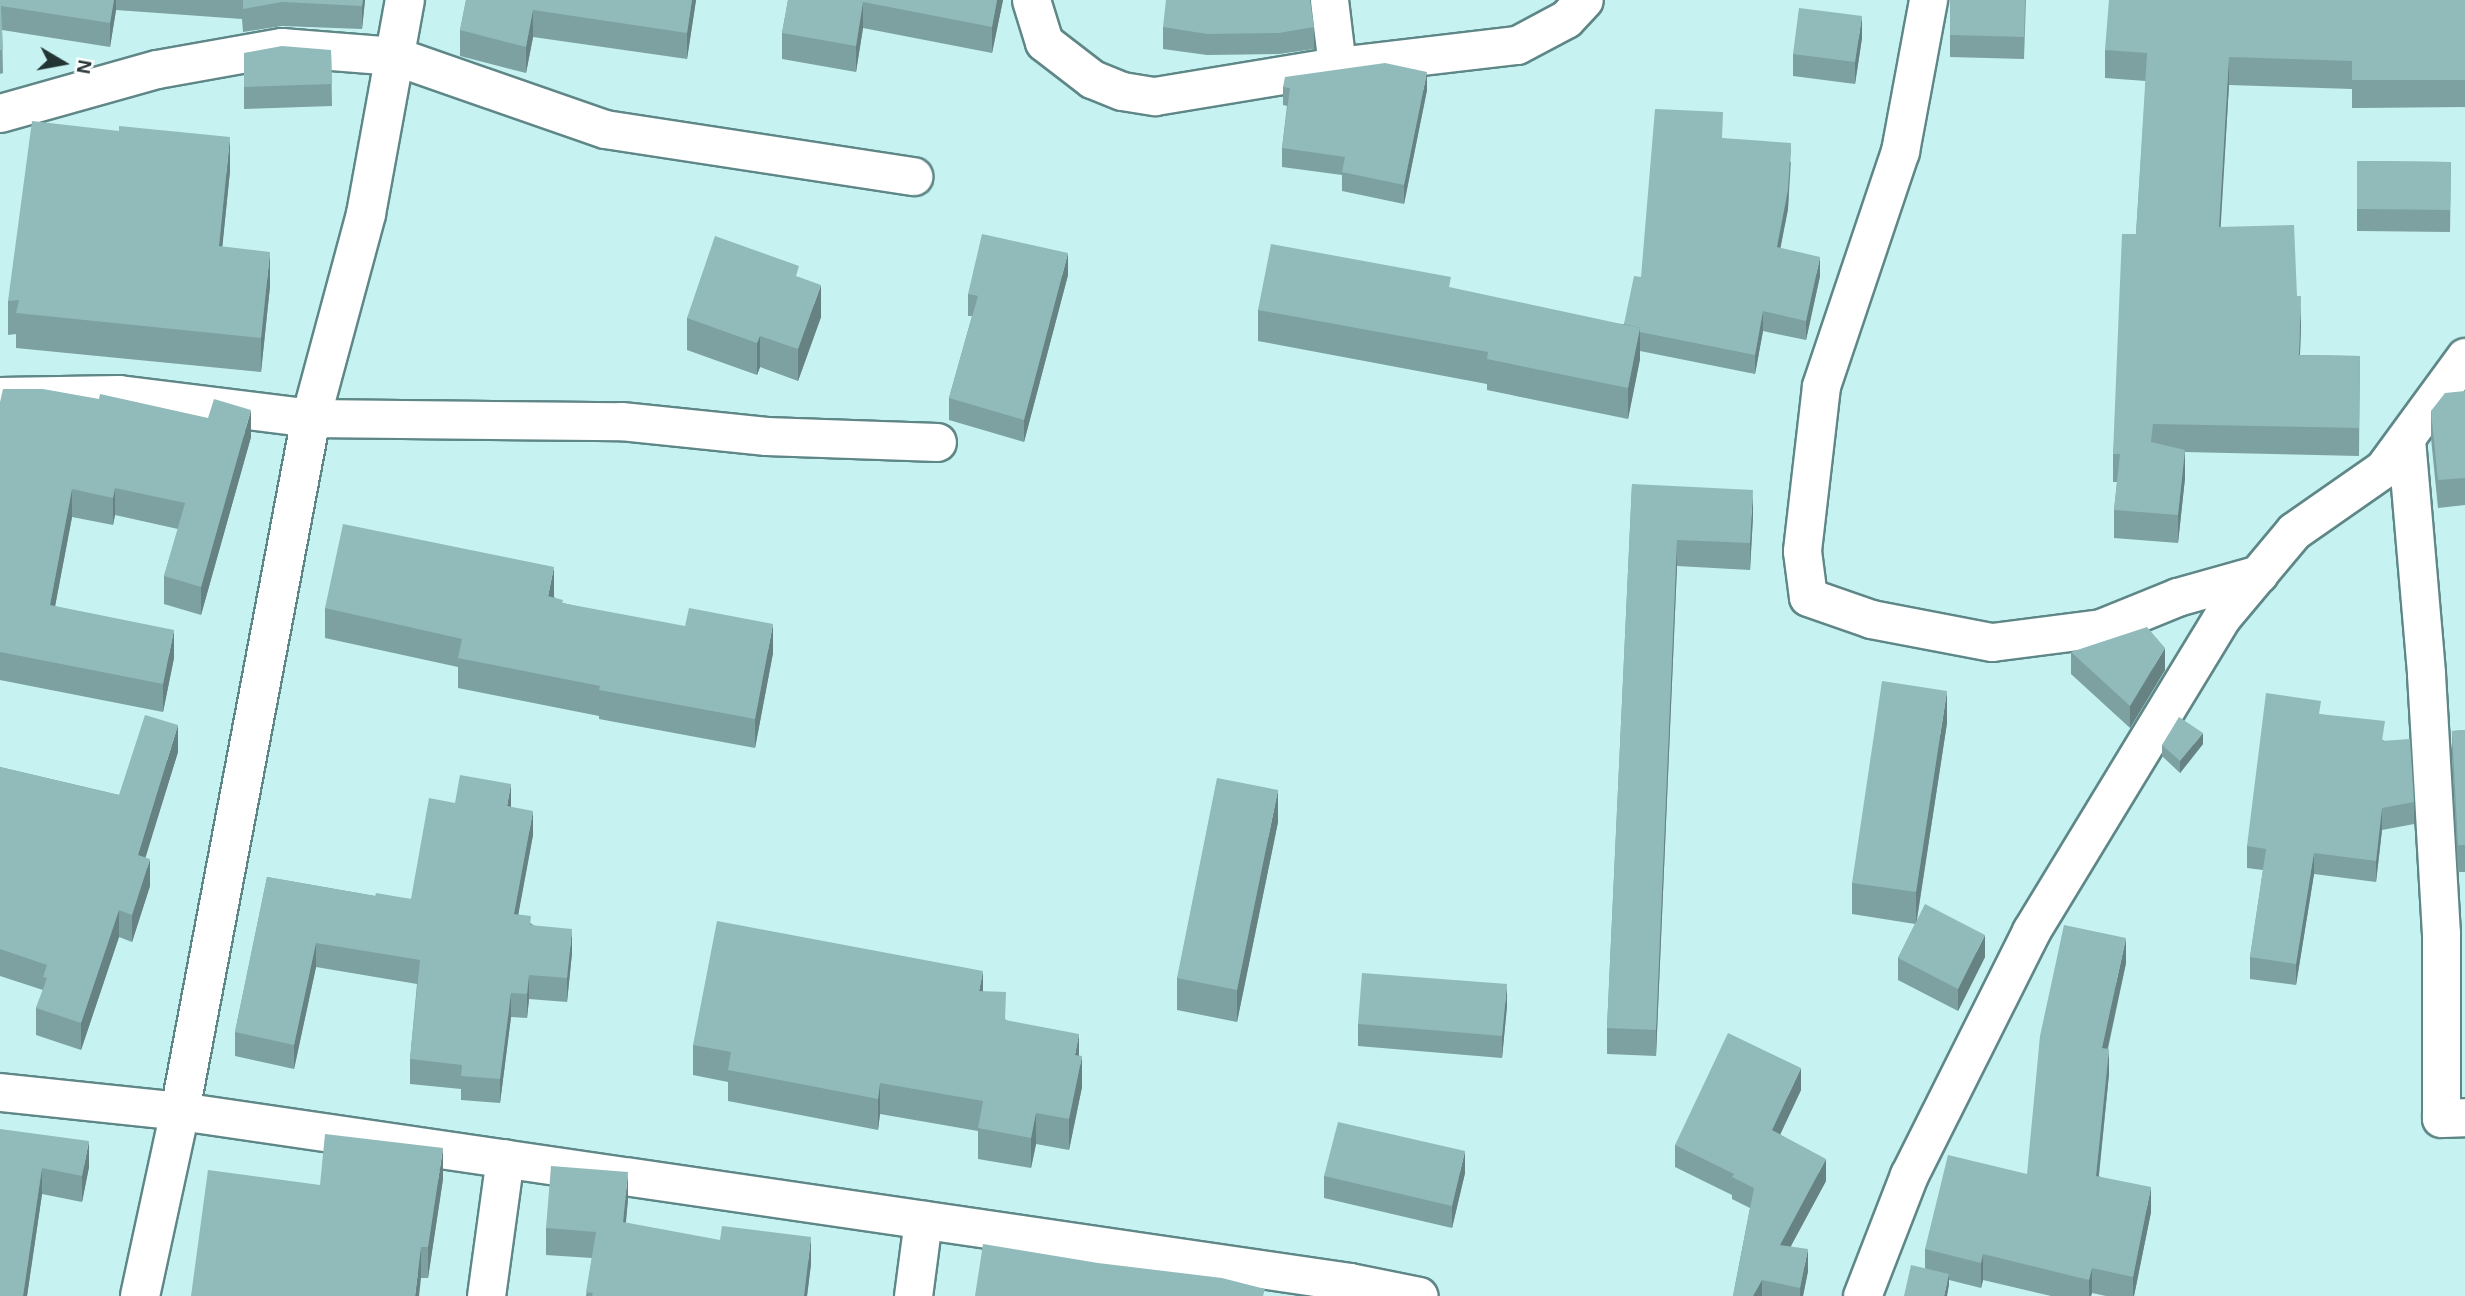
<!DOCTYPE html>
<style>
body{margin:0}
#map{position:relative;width:2465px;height:1296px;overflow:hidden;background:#c7f2f2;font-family:Arial,sans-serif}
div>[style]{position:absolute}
.roads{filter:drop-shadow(2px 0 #5f8787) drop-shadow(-2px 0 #5f8787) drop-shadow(0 2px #5f8787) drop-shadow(0 -2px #5f8787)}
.minor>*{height:37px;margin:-18.5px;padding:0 18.5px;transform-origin:18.5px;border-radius:18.5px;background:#fff}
.tertiary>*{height:38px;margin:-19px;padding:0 19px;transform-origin:19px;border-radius:19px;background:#fff}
.wall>*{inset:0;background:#7da0a0}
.shaded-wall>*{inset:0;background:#668282}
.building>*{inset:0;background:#91baba}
span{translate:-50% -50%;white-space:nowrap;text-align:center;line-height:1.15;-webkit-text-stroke:6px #fff;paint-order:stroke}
.north{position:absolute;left:28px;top:28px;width:70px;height:70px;-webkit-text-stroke:5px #fff;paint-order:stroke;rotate:100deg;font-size:19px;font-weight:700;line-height:28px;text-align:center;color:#233434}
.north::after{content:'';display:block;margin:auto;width:24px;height:32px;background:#233434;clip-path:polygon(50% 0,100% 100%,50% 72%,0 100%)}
</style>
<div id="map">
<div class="roads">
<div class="minor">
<div style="left:1031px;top:0;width:44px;rotate:72.8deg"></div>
<div style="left:1044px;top:42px;width:61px;rotate:37.6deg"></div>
<div style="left:1092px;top:79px;width:32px;rotate:22deg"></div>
<div style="left:1122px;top:91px;width:33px;rotate:9deg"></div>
<div style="left:1155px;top:96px;width:184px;rotate:-9.4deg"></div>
<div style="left:1337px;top:66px;width:181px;rotate:-6.7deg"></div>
<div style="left:1517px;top:45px;width:55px;rotate:-28deg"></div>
<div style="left:1566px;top:19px;width:26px;rotate:-47deg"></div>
<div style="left:1329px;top:0;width:66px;rotate:83.1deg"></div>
<div style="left:1928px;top:0;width:154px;rotate:100.5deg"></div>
<div style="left:1900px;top:151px;width:248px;rotate:108.6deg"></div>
<div style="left:1821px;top:386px;width:166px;rotate:96.6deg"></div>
<div style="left:1802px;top:551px;width:46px;rotate:82.6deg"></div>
<div style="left:1808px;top:597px;width:67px;rotate:19.2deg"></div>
<div style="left:1871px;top:619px;width:123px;rotate:10.8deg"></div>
<div style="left:1992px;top:642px;width:110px;rotate:-7.3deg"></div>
<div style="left:2101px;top:628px;width:82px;rotate:-22.2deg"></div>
<div style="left:2177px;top:597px;width:85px;rotate:-15.7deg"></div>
<div style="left:0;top:113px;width:163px;rotate:-15.7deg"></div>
<div style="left:157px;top:69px;width:126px;rotate:-10.1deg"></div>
<div style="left:281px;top:47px;width:114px;rotate:4.5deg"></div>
<div style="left:395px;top:56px;width:222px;rotate:19.2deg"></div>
<div style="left:605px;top:129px;width:312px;rotate:8.7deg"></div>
<div style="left:0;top:396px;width:119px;rotate:-1deg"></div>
<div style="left:119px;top:394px;width:193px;rotate:7.1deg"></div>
<div style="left:311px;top:418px;width:310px;rotate:0.6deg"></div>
<div style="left:621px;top:421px;width:146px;rotate:5.9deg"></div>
<div style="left:766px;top:436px;width:171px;rotate:2deg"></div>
<div style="left:2406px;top:439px;width:236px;rotate:85.1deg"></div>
<div style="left:2426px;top:674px;width:259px;rotate:86.7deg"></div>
<div style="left:2441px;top:933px;width:185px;rotate:90deg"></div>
<div style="left:2441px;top:1118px;width:24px;rotate:-2deg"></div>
<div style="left:0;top:1092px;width:181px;rotate:6deg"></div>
<div style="left:180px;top:1111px;width:1181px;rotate:8.32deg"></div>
<div style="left:1349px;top:1282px;width:14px;rotate:98deg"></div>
<div style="left:1349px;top:1282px;width:71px;rotate:11.3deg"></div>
<div style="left:486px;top:1296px;width:139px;rotate:-82.2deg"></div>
<div style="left:913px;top:1296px;width:77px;rotate:-82.5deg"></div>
<div style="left:1862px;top:1296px;width:130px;rotate:-68.8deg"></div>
<div style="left:1909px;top:1175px;width:273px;rotate:-63.4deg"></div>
<div style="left:2031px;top:931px;width:368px;rotate:-58.7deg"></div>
<div style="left:2222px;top:617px;width:112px;rotate:-50.1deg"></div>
<div style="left:2294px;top:531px;width:108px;rotate:-34.9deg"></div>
<div style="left:2383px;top:469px;width:139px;rotate:-53.8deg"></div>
</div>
<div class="tertiary">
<div style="left:140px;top:1296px;width:189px;rotate:-77.8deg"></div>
<div style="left:180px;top:1111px;width:705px;rotate:-79.3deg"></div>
<div style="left:311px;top:418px;width:211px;rotate:-74.9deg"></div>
<div style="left:366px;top:214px;width:218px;rotate:-79.7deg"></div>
</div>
</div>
<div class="wall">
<div style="clip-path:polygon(0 0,365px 0,362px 29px,282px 26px,243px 32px,242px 19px,116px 10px,110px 47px,2px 30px,3px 73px,0 74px)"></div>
<div style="clip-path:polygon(466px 0,696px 0,687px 59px,533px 37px,526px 73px,460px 56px,460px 30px)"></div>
<div style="clip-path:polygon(788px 0,1003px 0,992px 53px,863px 28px,856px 72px,782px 59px,782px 33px)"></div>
<div style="clip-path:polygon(1950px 0,2026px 0,2024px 59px,1950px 57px)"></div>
<div style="clip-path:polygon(2465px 0,2465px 107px,2352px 108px,2352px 89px,2229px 85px,2220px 227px,2297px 296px,2301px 324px,2300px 355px,2360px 356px,2359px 456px,2185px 452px,2185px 478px,2178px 543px,2114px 538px,2114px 510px,2117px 482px,2113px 482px,2113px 454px,2136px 234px,2146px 81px,2105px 78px,2105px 50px)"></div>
<div style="clip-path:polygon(1163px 27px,1314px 27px,1314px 49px,1279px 54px,1207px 55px,1163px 49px)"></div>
<div style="clip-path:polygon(1862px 38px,1855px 84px,1793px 76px,1793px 54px)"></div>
<div style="clip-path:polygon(331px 50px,332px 106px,244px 109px,244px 53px)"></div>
<div style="clip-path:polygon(1283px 87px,1427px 90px,1404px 204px,1342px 191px,1342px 175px,1282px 167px,1282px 148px,1287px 106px,1283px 105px)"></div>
<div style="clip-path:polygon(1723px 138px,1791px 162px,1788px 209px,1780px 248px,1820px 276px,1806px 340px,1763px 331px,1755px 374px,1640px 351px,1640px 359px,1628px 419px,1487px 390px,1487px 384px,1258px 341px,1258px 310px,1624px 324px,1641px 277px)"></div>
<div style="clip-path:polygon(2357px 161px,2451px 162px,2450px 232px,2357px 231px)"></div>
<div style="clip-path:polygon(230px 171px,222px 247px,270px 286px,261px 372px,16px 348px,16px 334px,8px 335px,8px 301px)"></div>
<div style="clip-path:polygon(1068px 275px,1024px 442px,949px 420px,949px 398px,972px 316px,968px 316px,968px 294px)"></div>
<div style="clip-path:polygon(799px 277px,821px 317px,798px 381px,760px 367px,757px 375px,687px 350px,687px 318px)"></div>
<div style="clip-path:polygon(2465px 391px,2465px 505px,2438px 508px,2431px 438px,2431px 411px)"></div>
<div style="clip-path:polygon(0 402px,251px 437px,201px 615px,164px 604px,164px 576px,178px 529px,115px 515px,113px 525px,72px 517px,55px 606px,174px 658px,163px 712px,0 680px)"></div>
<div style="clip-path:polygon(1632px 484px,1753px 516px,1750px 570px,1677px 566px,1656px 1056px,1607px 1054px,1607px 1028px)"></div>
<div style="clip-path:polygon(554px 597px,563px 603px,773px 653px,755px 748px,599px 719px,599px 716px,458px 688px,458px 667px,325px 638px,325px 608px)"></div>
<div style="clip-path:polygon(2071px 652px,2165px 670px,2130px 728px,2071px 674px)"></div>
<div style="clip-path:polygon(2321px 714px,2385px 741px,2414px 802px,2414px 824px,2382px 830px,2376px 882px,2314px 874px,2296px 985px,2250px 979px,2250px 957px,2263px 870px,2247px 868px,2247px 846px)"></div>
<div style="clip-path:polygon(1947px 723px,1917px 920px,1985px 957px,1958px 1011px,1898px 980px,1898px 958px,1915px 924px,1852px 914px,1852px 883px)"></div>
<div style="clip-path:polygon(2465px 730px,2465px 872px,2458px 872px,2452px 758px,2452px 731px)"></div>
<div style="clip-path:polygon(2203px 744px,2180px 773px,2162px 756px,2162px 745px)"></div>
<div style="clip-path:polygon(178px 752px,145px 857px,150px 886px,132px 942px,119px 937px,81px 1050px,36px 1035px,36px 1008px,43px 990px,0 976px,0 767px,119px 795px)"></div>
<div style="clip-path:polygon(455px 803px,511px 807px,533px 835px,518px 914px,572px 953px,567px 1002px,529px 999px,527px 1018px,511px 1017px,500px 1103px,461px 1100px,461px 1089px,410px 1084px,410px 1059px,417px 984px,316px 967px,294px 1069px,235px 1056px,235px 1032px,267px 877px,375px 896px,411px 899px)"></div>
<div style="clip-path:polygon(1278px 822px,1237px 1022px,1177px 1010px,1177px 978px)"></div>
<div style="clip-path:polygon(2126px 963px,2108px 1049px,2109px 1074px,2099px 1176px,2151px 1212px,2134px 1296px,2106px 1296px,2092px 1293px,2091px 1296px,2051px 1296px,1983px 1280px,1981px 1288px,1949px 1280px,1949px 1285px,1925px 1268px,1925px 1249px,2027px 1174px)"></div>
<div style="clip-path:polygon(983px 991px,1006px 1020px,1079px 1055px,1082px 1087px,1069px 1150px,1036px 1144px,1031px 1168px,978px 1159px,978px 1131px,880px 1114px,878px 1130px,728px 1101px,728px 1082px,693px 1075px,693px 1045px)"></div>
<div style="clip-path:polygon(1507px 1006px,1502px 1058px,1358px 1046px,1358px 1024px)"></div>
<div style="clip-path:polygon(1801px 1090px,1780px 1134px,1826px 1181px,1791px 1246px,1808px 1271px,1803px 1296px,1733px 1296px,1750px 1208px,1732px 1199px,1732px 1195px,1675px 1167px,1675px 1145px)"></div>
<div style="clip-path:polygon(0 1129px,89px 1167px,82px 1202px,42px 1194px,27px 1296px,0 1296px)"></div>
<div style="clip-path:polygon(1465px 1173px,1452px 1228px,1324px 1198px,1324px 1176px)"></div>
<div style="clip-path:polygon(443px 1179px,428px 1278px,421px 1278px,320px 1185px)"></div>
<div style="clip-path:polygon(628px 1199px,626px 1223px,811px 1264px,807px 1296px,586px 1296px,592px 1258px,546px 1255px,546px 1228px)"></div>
</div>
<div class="shaded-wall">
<div style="clip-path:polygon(114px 0,116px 0,116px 10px,110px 47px,110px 23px)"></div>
<div style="clip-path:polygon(363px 0,365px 0,362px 29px,362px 6px)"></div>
<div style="clip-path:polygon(692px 0,696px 0,687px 59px,687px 33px)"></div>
<div style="clip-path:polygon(997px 0,1003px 0,992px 53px,992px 27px)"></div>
<div style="clip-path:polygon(863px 2px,863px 28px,856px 72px,856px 46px)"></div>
<div style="clip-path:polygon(533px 10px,533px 37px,526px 73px,526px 47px)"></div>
<div style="clip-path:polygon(1862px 16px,1862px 38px,1855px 84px,1855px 62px)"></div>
<div style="clip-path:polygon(2229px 57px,2229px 85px,2219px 255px,2219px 227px)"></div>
<div style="clip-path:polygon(1427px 72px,1427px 90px,1404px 204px,1404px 185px)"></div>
<div style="clip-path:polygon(230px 137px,230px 171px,219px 280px,219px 246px)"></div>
<div style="clip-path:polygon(1791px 143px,1788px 209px,1777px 266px,1777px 247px)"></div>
<div style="clip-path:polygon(270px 252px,270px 286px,261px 372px,261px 338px)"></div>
<div style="clip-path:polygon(1068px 253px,1068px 275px,1024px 442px,1024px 420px)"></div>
<div style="clip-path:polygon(1820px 257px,1820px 276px,1806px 340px,1806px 321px)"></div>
<div style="clip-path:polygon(821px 285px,821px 317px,798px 381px,798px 349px)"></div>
<div style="clip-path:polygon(2301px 296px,2301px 324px,2299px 383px,2299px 355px)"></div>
<div style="clip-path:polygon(1763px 311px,1763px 331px,1755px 374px,1755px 355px)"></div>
<div style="clip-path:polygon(1640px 328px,1640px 359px,1628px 419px,1628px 388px)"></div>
<div style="clip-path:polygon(760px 336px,760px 367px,757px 375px,757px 343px)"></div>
<div style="clip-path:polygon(251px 410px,251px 437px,201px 615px,201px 587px)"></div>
<div style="clip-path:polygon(2185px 450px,2185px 478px,2178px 543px,2178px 515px)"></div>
<div style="clip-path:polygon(115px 488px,115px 515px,113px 525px,113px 498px)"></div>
<div style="clip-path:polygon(72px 489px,72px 517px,50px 633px,50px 605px)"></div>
<div style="clip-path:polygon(1753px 490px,1753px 516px,1750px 570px,1750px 543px)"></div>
<div style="clip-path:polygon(1677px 540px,1677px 566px,1656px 1056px,1656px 1030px)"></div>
<div style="clip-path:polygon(554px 567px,554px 597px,548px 626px,548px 596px)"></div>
<div style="clip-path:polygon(773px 624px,773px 653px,755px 748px,755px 719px)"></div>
<div style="clip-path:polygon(174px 630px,174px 658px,163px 712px,163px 684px)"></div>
<div style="clip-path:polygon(2165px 648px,2165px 670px,2130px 728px,2130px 706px)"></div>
<div style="clip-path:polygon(1947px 691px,1947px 723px,1916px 924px,1916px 892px)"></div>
<div style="clip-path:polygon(178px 725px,178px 752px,138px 882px,138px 855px)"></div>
<div style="clip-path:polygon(2203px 733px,2203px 744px,2180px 773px,2180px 761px)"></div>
<div style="clip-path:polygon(511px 784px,511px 808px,507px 806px)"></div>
<div style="clip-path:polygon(1278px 790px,1278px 822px,1237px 1022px,1237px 990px)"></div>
<div style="clip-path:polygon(2382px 808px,2382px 830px,2376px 882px,2376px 861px)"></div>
<div style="clip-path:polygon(533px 811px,533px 835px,514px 938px,514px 914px)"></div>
<div style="clip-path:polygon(2314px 853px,2314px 874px,2296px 985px,2296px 964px)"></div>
<div style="clip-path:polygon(150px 859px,150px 886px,132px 942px,132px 915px)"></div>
<div style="clip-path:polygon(119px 910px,119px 937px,81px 1050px,81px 1023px)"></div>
<div style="clip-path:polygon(572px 929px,572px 953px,567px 1002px,567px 978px)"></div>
<div style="clip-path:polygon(1985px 935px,1985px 957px,1958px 1011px,1958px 989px)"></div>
<div style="clip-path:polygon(2126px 938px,2126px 963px,2102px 1073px,2102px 1048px)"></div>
<div style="clip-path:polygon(316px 943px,316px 967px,294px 1069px,294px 1045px)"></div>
<div style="clip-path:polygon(983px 971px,983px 1001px,979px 991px)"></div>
<div style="clip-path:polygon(529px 975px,529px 999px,527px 1018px,527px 994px)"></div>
<div style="clip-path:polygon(1507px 984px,1507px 1006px,1502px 1058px,1502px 1036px)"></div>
<div style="clip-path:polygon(511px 993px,511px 1017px,500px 1103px,500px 1079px)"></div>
<div style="clip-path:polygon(1079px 1034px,1079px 1064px,1075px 1055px)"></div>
<div style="clip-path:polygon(2109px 1049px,2109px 1074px,2096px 1201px,2096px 1176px)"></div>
<div style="clip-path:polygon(1082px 1056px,1082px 1087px,1069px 1150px,1069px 1119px)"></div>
<div style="clip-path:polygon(1801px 1068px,1801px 1090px,1772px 1152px,1772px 1130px)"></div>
<div style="clip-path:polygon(880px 1083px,880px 1114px,878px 1130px,878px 1099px)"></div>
<div style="clip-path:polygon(1036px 1113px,1036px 1144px,1031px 1168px,1031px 1138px)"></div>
<div style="clip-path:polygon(89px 1141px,89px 1167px,82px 1202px,82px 1176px)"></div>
<div style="clip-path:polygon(443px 1148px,443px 1179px,428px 1278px,428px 1247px)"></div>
<div style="clip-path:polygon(1465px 1151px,1465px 1173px,1452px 1228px,1452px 1206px)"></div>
<div style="clip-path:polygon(1826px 1159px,1826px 1181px,1780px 1266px,1780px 1245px)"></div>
<div style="clip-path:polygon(42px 1168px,42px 1194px,27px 1296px,23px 1296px)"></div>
<div style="clip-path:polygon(628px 1172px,628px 1199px,623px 1249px,623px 1222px)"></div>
<div style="clip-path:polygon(2151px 1187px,2151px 1212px,2134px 1296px,2133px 1296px,2133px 1277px)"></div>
<div style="clip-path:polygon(811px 1237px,811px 1264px,807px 1296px,804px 1296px)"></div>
<div style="clip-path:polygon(421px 1247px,421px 1278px,419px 1296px,415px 1296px)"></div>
<div style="clip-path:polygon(1808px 1249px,1808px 1271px,1803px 1296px,1800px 1296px,1800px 1288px)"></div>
<div style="clip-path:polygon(1983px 1254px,1983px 1280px,1981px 1288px,1981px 1263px)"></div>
<div style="clip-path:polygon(2092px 1268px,2092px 1293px,2091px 1296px,2089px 1296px,2089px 1280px)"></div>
<div style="clip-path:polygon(1949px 1274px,1949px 1285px,1947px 1296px,1944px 1296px)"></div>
<div style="clip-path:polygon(1762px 1280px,1762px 1296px,1753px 1296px)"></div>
</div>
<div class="building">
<div style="clip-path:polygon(0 0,114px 0,110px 23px,1px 6px,3px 50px,0 50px)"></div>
<div style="clip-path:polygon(243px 0,363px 0,362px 6px,282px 2px,243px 9px)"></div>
<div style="clip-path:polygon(466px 0,692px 0,687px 33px,533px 10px,526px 47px,460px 30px)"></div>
<div style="clip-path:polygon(788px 0,997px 0,992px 27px,863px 2px,856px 46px,782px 33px)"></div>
<div style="clip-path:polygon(1166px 0,1310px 0,1314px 27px,1279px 33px,1207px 34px,1163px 27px)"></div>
<div style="clip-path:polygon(1950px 0,2025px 0,2024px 37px,1950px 35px)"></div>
<div style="clip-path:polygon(2109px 0,2465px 0,2465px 80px,2352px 80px,2352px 61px,2229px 57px,2219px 227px,2294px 225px,2297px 296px,2301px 296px,2299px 355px,2360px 356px,2359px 428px,2153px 424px,2151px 442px,2185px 450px,2178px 515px,2114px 510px,2120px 454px,2113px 454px,2122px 234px,2136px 234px,2147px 53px,2105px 50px)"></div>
<div style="clip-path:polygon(1799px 8px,1862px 16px,1855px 62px,1793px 54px)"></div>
<div style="clip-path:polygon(282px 46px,331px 50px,332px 84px,244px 87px,244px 53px)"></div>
<div style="clip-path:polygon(1385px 63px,1427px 72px,1404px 185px,1342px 172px,1345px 157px,1282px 148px,1290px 88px,1283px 87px,1285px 77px)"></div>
<div style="clip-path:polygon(1655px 109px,1723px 112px,1722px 138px,1791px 143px,1788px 190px,1777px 247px,1820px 257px,1806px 321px,1763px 311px,1755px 355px,1640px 332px,1640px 328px,1624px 324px,1634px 276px,1641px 277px)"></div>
<div style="clip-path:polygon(32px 121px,119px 131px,119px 126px,230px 137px,219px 246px,270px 252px,261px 338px,16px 313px,19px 300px,8px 301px)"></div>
<div style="clip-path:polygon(2357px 161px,2451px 162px,2450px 210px,2357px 209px)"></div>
<div style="clip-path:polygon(982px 234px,1068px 253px,1024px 420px,949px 398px,978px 296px,968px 294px)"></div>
<div style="clip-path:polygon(715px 236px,799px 266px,796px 276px,821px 285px,798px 349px,760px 336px,757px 343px,687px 318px)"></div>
<div style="clip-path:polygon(1271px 244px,1451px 277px,1449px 287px,1640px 328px,1628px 388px,1487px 359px,1488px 352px,1258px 310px)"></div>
<div style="clip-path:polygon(3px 389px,43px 389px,99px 399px,100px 394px,208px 418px,214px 399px,251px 410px,201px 587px,164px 576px,185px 503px,115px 488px,113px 498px,72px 489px,50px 605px,174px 630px,163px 684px,0 652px,0 402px)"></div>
<div style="clip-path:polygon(2465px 391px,2465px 478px,2438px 480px,2431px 411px,2445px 393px)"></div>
<div style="clip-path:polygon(1632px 484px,1753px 490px,1750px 543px,1677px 540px,1656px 1030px,1607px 1028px)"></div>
<div style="clip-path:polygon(343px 524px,554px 567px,548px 596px,563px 600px,562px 603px,685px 626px,689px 608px,773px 624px,755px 719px,599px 690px,600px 686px,458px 658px,462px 639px,325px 608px)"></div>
<div style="clip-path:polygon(2147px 627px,2165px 648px,2130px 706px,2071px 652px)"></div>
<div style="clip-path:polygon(1882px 681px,1947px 691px,1916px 892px,1852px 883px)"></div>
<div style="clip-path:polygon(2266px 693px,2321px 701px,2319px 714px,2385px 721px,2382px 741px,2410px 739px,2414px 802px,2382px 808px,2376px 861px,2314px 853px,2296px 964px,2250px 957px,2266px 849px,2247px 846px)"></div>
<div style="clip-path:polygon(145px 715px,178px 725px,138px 855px,150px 859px,132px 915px,119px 910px,81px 1023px,36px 1008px,47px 978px,43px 977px,47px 965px,0 949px,0 767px,119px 795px)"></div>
<div style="clip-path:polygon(2179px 717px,2203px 733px,2180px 761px,2162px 745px)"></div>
<div style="clip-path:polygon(2465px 730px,2465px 845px,2458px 845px,2452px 731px)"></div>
<div style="clip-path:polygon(460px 775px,511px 784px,507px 806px,533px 811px,514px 914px,531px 916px,530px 925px,572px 929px,567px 978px,529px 975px,527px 994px,511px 993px,500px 1079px,461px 1076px,462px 1065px,410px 1059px,420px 960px,316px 943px,294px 1045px,235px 1032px,267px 877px,375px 896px,376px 893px,411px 899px,429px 798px,455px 803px)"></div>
<div style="clip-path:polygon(1217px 778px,1278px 790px,1237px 990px,1177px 978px)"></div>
<div style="clip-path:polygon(1925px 904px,1985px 935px,1958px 989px,1898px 958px)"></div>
<div style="clip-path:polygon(717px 921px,983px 971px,979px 991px,1006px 992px,1005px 1020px,1079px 1034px,1075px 1055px,1082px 1056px,1069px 1119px,1036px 1113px,1031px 1138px,978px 1128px,983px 1101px,880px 1083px,878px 1099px,728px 1070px,731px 1052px,693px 1045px)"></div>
<div style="clip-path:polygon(2064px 925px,2126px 938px,2102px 1048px,2109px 1049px,2096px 1176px,2151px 1187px,2133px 1277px,2092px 1268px,2089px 1280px,1983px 1254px,1981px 1263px,1925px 1249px,1948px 1155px,2027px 1174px,2040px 1036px)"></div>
<div style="clip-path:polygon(1362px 973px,1507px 984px,1502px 1036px,1358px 1024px)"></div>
<div style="clip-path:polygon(1728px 1033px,1801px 1068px,1772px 1130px,1826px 1159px,1780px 1245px,1808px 1249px,1800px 1288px,1762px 1280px,1753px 1296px,1733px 1296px,1754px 1188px,1732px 1177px,1734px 1174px,1675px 1145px)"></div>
<div style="clip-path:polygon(1338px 1122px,1465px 1151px,1452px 1206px,1324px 1176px)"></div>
<div style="clip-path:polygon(0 1129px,89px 1141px,82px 1176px,42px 1168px,23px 1296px,0 1296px)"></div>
<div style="clip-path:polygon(325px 1134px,443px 1148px,428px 1247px,421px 1247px,415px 1296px,191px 1296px,208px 1170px,320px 1185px)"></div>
<div style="clip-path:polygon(551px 1166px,628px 1172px,623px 1222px,720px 1240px,722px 1226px,811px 1237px,804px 1296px,592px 1296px,593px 1293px,586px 1292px,596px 1232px,546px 1228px)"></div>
<div style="clip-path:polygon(983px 1244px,1098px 1263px,1222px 1278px,1265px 1289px,1263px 1296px,975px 1296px)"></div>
<div style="clip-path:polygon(1911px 1265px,1949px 1274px,1944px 1296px,1904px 1296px)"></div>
</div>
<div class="north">N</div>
</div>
